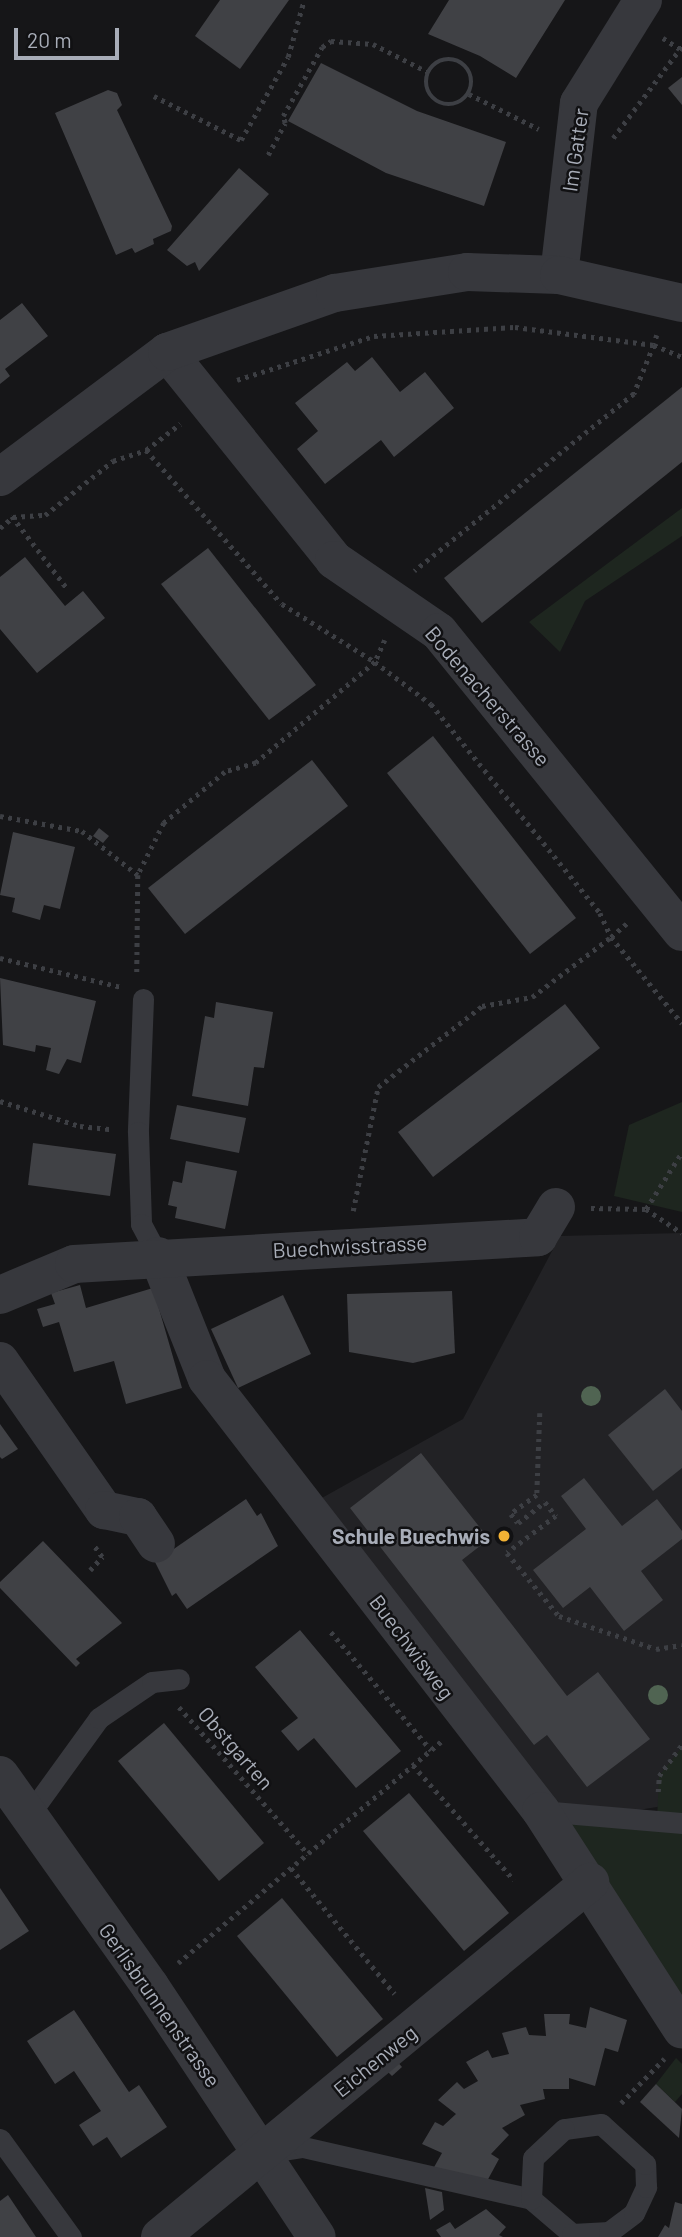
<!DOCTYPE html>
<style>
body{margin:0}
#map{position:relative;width:682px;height:2237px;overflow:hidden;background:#161618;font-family:Barlow,sans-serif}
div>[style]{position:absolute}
.built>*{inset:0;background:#222225}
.green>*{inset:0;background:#1e261f}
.building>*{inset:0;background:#404145}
.path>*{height:4.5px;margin-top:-2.25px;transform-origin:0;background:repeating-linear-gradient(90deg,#3d3f44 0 3.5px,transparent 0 8.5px)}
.path>.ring{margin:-2.25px;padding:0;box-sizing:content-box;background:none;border:4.5px solid #3d3f44;border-radius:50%}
.service>*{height:21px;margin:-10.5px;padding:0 10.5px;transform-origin:10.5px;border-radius:10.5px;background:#37383d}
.minor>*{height:38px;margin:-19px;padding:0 19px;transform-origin:19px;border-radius:19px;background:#37383d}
.trees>*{width:20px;height:20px;margin:-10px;border-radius:50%;background:#506452}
.dots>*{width:19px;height:19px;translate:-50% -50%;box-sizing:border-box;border:4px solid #111113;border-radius:50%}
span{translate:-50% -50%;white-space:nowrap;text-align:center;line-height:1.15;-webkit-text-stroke:5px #111113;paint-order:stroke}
.street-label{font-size:21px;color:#a8adb8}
.poi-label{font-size:21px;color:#a8adb8;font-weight:700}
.right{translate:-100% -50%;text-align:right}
.scale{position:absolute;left:14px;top:28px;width:105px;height:32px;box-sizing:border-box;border:4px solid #a8adb8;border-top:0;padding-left:9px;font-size:21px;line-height:24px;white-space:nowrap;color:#a8adb8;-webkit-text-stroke:5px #111113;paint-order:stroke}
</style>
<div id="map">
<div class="built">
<div style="clip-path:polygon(682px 1233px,682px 1803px,588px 1818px,555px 1815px,304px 1508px,463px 1419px,560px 1236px)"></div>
</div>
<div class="green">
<div style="clip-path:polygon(682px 508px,682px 536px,585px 601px,560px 652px,529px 622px)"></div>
<div style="clip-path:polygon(682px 1102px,682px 1212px,614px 1196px,629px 1125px)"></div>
<div style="clip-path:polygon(682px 1747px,682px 2030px,555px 1815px,657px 1821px,659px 1776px)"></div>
<div style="clip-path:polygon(676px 2058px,682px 2064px,682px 2094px,675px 2102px,656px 2084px)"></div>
</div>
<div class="building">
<div style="clip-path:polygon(220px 0,289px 0,240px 69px,195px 36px)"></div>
<div style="clip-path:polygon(449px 0,565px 0,516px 78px,480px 56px,428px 34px)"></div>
<div style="clip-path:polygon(321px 63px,417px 111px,506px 142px,484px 206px,386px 173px,288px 121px)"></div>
<div style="clip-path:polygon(682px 77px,682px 105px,668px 88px)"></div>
<div style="clip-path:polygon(108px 90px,117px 93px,122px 105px,117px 110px,172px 226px,171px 231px,153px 239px,154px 244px,135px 253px,132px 248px,116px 255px,55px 113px)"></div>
<div style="clip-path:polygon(239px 168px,269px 194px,199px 271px,195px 262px,187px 266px,167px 250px)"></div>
<div style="clip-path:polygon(22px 303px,48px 336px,5px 369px,10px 376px,0 384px,0 320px)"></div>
<div style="clip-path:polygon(372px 357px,400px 392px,425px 372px,454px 408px,394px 457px,381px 440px,325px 484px,297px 449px,318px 431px,295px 403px,347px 362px,355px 371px)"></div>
<div style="clip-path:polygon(682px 387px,682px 462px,482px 623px,444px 578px)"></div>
<div style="clip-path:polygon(208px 548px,316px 685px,269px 720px,161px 584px)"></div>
<div style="clip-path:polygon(25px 557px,65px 606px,83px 591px,105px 618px,37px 673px,0 629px,0 577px)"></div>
<div style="clip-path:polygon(433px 736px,576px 918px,530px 954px,387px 773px)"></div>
<div style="clip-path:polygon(312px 760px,348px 806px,185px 934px,148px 888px)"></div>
<div style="clip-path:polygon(99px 828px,109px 836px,103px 843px,93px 836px)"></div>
<div style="clip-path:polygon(13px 832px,75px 847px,60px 909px,44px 905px,40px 920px,12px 912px,15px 898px,0 895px)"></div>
<div style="clip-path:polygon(0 978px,96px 1001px,81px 1063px,67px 1059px,59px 1074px,46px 1070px,51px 1048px,36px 1045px,35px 1052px,3px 1045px)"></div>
<div style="clip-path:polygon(216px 1002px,273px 1012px,264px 1068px,254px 1067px,248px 1106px,192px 1096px,205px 1016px,214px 1018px)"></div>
<div style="clip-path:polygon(565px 1004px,600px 1048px,433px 1177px,398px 1132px)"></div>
<div style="clip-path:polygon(177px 1105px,246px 1118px,239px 1153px,170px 1139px)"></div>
<div style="clip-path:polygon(33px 1143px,116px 1154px,110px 1196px,28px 1185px)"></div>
<div style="clip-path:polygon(186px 1161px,237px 1171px,225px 1229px,175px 1218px,177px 1207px,168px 1205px,173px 1181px,182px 1183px)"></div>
<div style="clip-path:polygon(80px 1285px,86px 1308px,153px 1288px,182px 1388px,126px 1404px,114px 1361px,74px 1372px,59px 1322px,43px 1327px,37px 1309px,55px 1304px,51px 1293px)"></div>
<div style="clip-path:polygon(452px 1291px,455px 1353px,413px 1363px,349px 1352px,347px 1294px)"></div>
<div style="clip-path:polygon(283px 1295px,311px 1354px,238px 1388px,211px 1329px)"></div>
<div style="clip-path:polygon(665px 1389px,682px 1411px,682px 1468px,653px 1491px,608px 1435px)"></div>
<div style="clip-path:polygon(0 1424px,18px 1449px,2px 1459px,0 1457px)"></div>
<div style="clip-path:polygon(421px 1453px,489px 1539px,462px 1560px,567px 1696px,598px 1672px,650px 1739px,587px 1787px,547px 1735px,534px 1745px,350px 1508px)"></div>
<div style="clip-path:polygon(584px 1478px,622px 1526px,657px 1499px,682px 1531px,682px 1539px,641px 1571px,663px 1600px,624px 1631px,590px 1587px,563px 1608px,533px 1570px,586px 1529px,561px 1496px)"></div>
<div style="clip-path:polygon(246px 1499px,257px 1516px,261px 1513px,278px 1546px,187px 1609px,176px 1593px,172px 1596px,155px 1562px)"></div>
<div style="clip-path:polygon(43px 1541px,122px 1623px,76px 1659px,80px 1663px,76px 1667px,0 1588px,0 1582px)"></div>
<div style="clip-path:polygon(300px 1630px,401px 1751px,356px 1788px,314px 1738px,298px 1751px,281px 1731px,298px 1718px,255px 1667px)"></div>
<div style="clip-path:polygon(164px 1723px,264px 1843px,219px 1881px,118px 1761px)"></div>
<div style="clip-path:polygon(409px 1793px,509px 1913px,464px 1951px,363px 1831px)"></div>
<div style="clip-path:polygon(0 1888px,29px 1931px,0 1950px)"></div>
<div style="clip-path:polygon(282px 1898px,383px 2019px,337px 2057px,237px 1936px)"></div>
<div style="clip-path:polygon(590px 2007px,627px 2020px,618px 2052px,605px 2048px,595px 2086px,569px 2078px,569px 2089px,543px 2089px,545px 2099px,520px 2105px,525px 2115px,502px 2128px,509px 2135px,491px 2154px,499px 2159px,486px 2183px,433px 2169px,442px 2153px,422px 2144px,435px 2122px,443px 2126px,456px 2114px,438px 2100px,457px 2082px,464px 2089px,478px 2081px,466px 2062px,488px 2050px,492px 2058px,509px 2054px,502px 2033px,526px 2027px,529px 2035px,546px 2036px,544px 2014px,570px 2014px,569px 2024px,586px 2028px)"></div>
<div style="clip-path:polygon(74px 2010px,129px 2092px,139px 2085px,167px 2127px,121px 2158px,107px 2137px,93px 2146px,79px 2125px,101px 2111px,74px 2071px,55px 2084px,27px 2041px)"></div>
<div style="clip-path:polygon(395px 2059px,402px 2067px,392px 2076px,385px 2069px)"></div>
<div style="clip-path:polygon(656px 2084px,682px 2109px,679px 2138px,640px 2102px)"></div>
<div style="clip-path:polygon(425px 2188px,442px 2192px,444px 2210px,430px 2220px)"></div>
<div style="clip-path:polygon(8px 2195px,36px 2237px,0 2237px,0 2201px)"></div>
<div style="clip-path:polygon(675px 2202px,682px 2204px,682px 2237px,658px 2237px,665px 2225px,669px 2228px)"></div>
<div style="clip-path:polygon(486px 2209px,506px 2227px,499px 2235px,503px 2237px,441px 2237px,436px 2230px,450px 2222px,455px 2229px)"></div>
</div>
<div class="path">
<div style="left:663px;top:38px;width:20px;rotate:33deg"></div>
<div class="ring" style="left:426px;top:59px;width:41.5px;height:41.5px"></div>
<div style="left:469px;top:94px;width:78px;rotate:26.6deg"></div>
<div style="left:154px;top:96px;width:97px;rotate:26.8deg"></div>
<div style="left:241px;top:140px;width:95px;rotate:-60.5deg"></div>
<div style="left:288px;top:57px;width:59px;rotate:-74.3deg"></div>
<div style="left:613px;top:138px;width:115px;rotate:-53.1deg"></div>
<div style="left:268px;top:155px;width:36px;rotate:-62deg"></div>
<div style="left:285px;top:123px;width:7px;rotate:-106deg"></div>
<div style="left:283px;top:116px;width:79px;rotate:-60.5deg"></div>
<div style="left:322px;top:47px;width:11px;rotate:-34deg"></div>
<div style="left:331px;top:41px;width:42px;rotate:4.1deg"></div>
<div style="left:373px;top:44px;width:62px;rotate:27deg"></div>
<div style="left:657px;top:335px;width:10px;rotate:107deg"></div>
<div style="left:654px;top:345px;width:30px;rotate:23deg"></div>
<div style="left:237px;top:380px;width:144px;rotate:-17.8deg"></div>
<div style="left:374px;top:336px;width:141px;rotate:-3.7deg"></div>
<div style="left:515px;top:327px;width:140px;rotate:7.4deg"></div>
<div style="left:654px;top:345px;width:53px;rotate:112.2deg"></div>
<div style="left:634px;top:394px;width:282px;rotate:141.1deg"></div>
<div style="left:146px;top:450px;width:43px;rotate:-37.4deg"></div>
<div style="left:12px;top:516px;width:89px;rotate:52.7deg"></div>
<div style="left:0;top:528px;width:17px;rotate:-40deg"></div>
<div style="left:13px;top:517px;width:32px;rotate:-4deg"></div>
<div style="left:45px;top:515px;width:87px;rotate:-38.5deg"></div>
<div style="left:113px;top:461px;width:35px;rotate:-18deg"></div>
<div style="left:146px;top:450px;width:205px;rotate:48.6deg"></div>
<div style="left:282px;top:604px;width:110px;rotate:31.9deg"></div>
<div style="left:375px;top:662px;width:156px;rotate:139.7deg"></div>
<div style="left:256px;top:763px;width:32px;rotate:164deg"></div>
<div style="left:225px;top:772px;width:80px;rotate:140.1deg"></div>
<div style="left:164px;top:823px;width:58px;rotate:116.6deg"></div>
<div style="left:138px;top:875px;width:98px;rotate:90.6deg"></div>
<div style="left:385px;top:640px;width:24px;rotate:114deg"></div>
<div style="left:375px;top:662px;width:70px;rotate:36.9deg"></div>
<div style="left:431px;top:704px;width:269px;rotate:51deg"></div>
<div style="left:600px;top:913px;width:26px;rotate:65deg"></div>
<div style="left:611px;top:937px;width:23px;rotate:-41deg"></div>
<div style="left:0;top:816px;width:83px;rotate:10.4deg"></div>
<div style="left:82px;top:831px;width:71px;rotate:38.2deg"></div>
<div style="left:0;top:958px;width:124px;rotate:13.5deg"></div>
<div style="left:0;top:1101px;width:84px;rotate:17.4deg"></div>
<div style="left:80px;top:1126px;width:31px;rotate:6deg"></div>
<div style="left:591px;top:1208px;width:55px;rotate:1deg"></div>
<div style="left:646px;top:1209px;width:43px;rotate:33.7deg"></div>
<div style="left:646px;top:1209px;width:67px;rotate:-57.7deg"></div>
<div style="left:353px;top:1211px;width:126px;rotate:-78.6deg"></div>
<div style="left:378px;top:1087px;width:132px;rotate:-37.9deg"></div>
<div style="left:482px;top:1006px;width:51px;rotate:-10.2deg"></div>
<div style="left:532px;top:997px;width:99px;rotate:-37.2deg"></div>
<div style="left:611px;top:937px;width:112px;rotate:50.5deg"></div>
<div style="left:540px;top:1413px;width:82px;rotate:92.1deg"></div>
<div style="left:537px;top:1495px;width:32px;rotate:144deg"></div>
<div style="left:511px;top:1514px;width:11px;rotate:52deg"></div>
<div style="left:518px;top:1523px;width:34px;rotate:-38deg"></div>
<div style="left:545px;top:1502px;width:18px;rotate:52deg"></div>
<div style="left:556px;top:1516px;width:61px;rotate:142.9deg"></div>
<div style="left:507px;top:1553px;width:82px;rotate:50.5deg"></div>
<div style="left:559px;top:1616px;width:102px;rotate:18.8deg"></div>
<div style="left:656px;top:1649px;width:26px;rotate:-9deg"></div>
<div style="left:90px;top:1570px;width:18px;rotate:-47deg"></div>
<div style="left:102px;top:1557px;width:14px;rotate:-126deg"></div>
<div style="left:331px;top:1632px;width:155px;rotate:49.7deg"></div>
<div style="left:179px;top:1707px;width:196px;rotate:48.7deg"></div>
<div style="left:413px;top:1765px;width:153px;rotate:48.7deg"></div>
<div style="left:658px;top:1792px;width:16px;rotate:-86deg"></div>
<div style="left:659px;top:1776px;width:39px;rotate:-54deg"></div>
<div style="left:291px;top:1868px;width:163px;rotate:50.5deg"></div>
<div style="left:178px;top:1963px;width:345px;rotate:-40.1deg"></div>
<div style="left:621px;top:2103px;width:62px;rotate:-45.7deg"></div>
</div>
<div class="service">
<div style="left:143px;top:999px;width:133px;rotate:92.2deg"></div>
<div style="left:138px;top:1132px;width:92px;rotate:88.1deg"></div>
<div style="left:141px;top:1224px;width:36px;rotate:62deg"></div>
<div style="left:541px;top:1811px;width:142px;rotate:4.9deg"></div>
<div style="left:28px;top:1816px;width:121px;rotate:-54.1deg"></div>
<div style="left:99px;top:1718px;width:64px;rotate:-34.2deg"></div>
<div style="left:152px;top:1682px;width:27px;rotate:-6deg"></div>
<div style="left:0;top:2139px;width:121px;rotate:54.1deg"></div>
<div style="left:271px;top:2152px;width:32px;rotate:-9deg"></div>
<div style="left:303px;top:2147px;width:234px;rotate:12.8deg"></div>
<div style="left:531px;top:2199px;width:54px;rotate:40.5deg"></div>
<div style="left:572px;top:2234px;width:37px;rotate:-3deg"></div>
<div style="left:609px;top:2232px;width:31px;rotate:-37deg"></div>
<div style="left:634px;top:2213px;width:29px;rotate:-65deg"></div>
<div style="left:646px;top:2187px;width:23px;rotate:-92deg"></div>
<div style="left:645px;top:2164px;width:59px;rotate:-137.7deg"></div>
<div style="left:601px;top:2124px;width:37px;rotate:172deg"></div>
<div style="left:564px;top:2129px;width:42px;rotate:136.9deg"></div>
<div style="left:533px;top:2158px;width:41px;rotate:92.8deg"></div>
</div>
<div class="minor">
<div style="left:559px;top:275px;width:173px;rotate:-83.4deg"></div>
<div style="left:579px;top:103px;width:121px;rotate:-58.1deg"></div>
<div style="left:167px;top:352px;width:267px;rotate:51.2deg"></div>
<div style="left:334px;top:560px;width:127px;rotate:34.4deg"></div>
<div style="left:439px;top:632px;width:386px;rotate:51deg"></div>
<div style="left:0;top:477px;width:209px;rotate:-36.8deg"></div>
<div style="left:167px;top:352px;width:178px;rotate:-19.4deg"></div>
<div style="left:335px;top:293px;width:134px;rotate:-9deg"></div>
<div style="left:467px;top:272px;width:92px;rotate:1.9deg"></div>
<div style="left:559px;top:275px;width:126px;rotate:12.8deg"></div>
<div style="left:158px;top:1256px;width:132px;rotate:68.3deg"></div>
<div style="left:207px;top:1379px;width:546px;rotate:52.29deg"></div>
<div style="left:541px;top:1811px;width:260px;rotate:57.2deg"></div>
<div style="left:0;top:1295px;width:80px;rotate:-22.7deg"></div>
<div style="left:74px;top:1264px;width:465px;rotate:-3.3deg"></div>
<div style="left:538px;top:1237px;width:35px;rotate:-59deg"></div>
<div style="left:0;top:1361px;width:182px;rotate:55.1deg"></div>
<div style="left:104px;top:1510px;width:35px;rotate:12deg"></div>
<div style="left:138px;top:1517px;width:32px;rotate:56deg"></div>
<div style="left:0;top:1775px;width:259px;rotate:54.6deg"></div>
<div style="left:150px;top:1986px;width:301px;rotate:56.4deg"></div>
<div style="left:160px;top:2237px;width:558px;rotate:-39.54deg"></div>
</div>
<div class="trees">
<div style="left:591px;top:1396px"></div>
<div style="left:658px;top:1695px"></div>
</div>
<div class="dots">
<div style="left:504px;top:1536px;background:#f2b134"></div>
</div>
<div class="street-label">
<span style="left:575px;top:150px;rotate:-82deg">Im Gatter</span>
<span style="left:488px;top:696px;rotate:49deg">Bodenacherstrasse</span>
<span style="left:350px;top:1246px;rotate:-3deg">Buechwisstrasse</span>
<span style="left:412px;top:1647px;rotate:53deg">Buechwisweg</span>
<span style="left:236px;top:1748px;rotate:49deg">Obstgarten</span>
<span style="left:160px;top:2005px;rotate:55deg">Gerlisbrunnenstrasse</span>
<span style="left:375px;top:2061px;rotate:-39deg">Eichenweg</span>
</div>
<div class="poi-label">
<span class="right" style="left:490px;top:1536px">Schule Buechwis</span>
</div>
<div class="scale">20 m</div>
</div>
